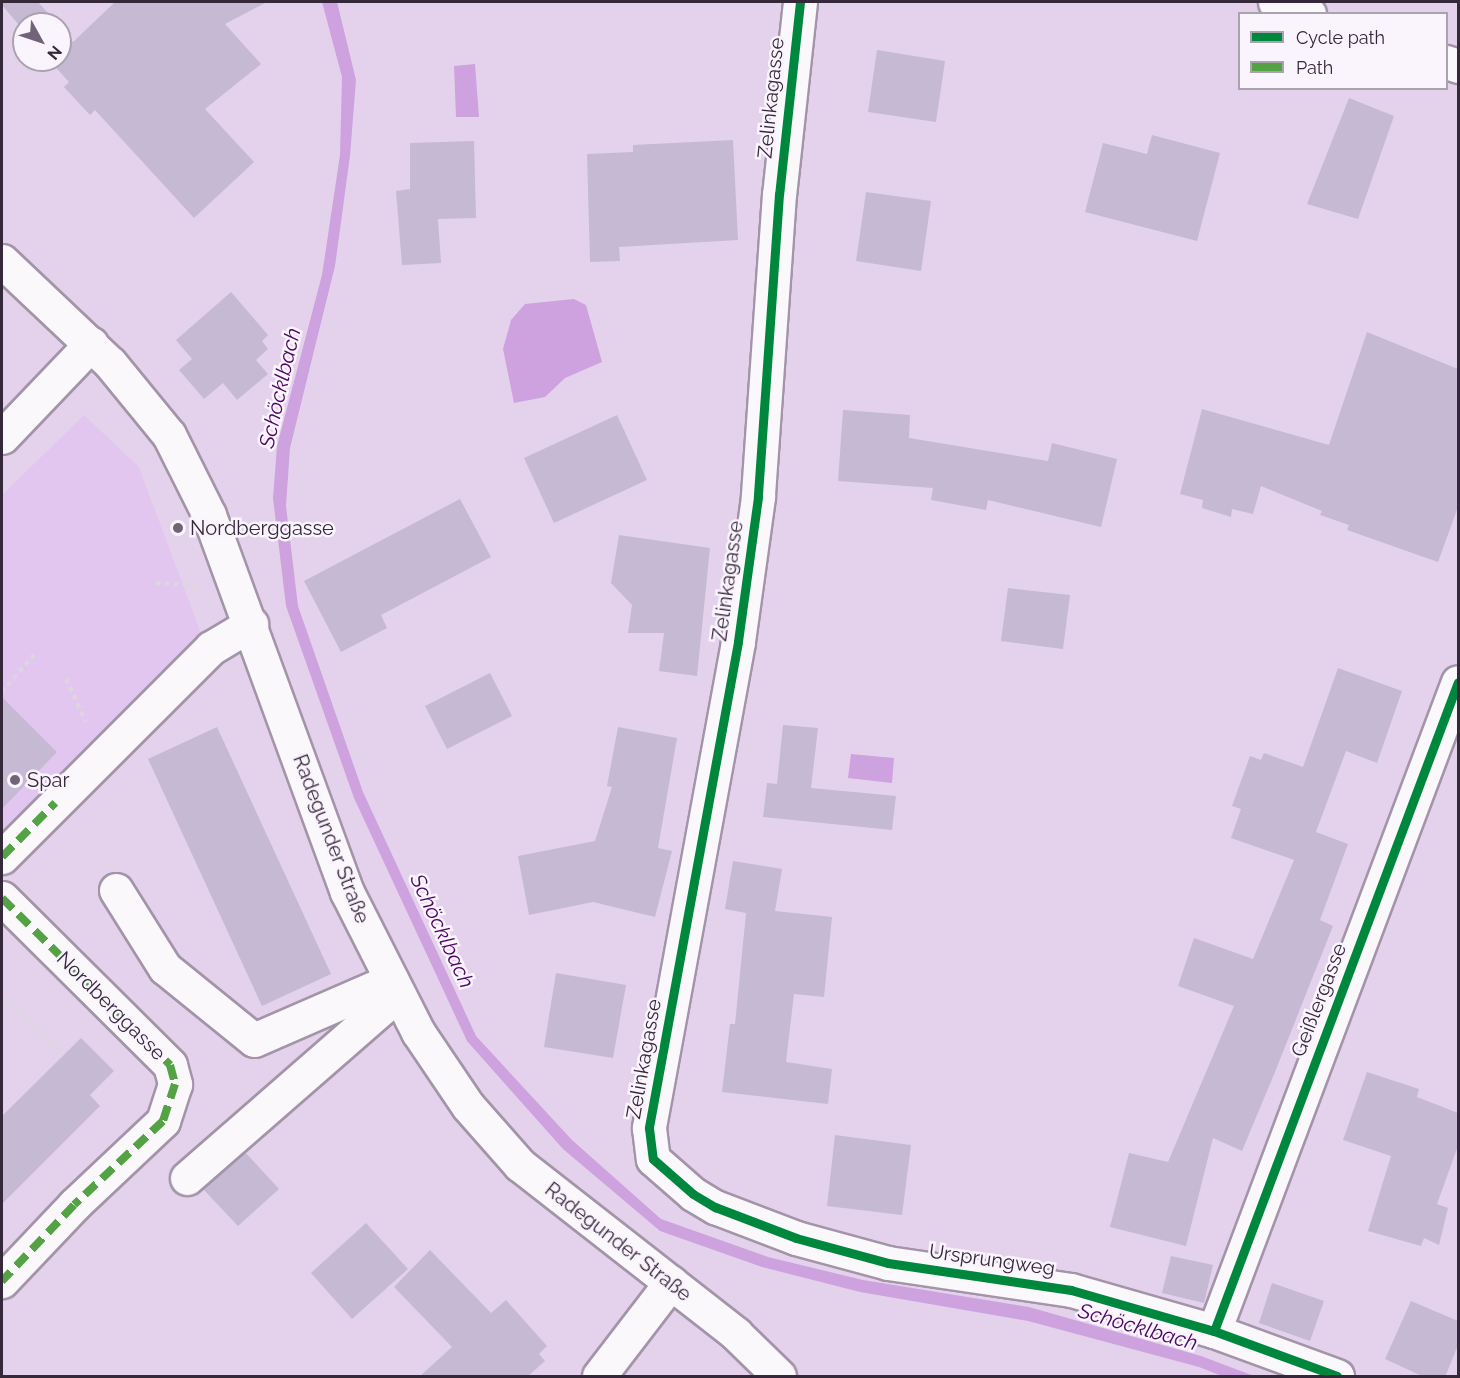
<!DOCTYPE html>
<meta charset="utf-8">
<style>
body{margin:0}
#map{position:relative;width:1460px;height:1378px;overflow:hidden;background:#e4d2ec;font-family:Raleway,sans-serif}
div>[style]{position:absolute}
.built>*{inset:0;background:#e3c6ef}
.water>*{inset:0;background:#cda2de}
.building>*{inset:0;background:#c5b9d4}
.path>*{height:4px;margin-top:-2px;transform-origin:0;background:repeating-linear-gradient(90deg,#dcd7de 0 4.5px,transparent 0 9px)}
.roads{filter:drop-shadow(2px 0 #a394a8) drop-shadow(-2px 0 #a394a8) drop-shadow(0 2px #a394a8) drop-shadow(0 -2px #a394a8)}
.minor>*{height:33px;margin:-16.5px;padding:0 16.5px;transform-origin:16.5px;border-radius:16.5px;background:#fbf8fc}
.major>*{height:33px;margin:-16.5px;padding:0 16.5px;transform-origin:16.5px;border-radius:16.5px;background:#fbf8fc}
.quiet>*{height:8px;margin-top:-4px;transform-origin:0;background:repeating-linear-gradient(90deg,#53a345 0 15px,transparent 0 23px)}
.cycleway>*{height:9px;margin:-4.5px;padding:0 4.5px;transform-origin:4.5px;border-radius:4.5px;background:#00873e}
.dots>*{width:16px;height:16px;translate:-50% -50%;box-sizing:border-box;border:3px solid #faf4fd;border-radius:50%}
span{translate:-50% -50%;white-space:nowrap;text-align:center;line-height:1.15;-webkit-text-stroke:5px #faf4fd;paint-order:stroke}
.street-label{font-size:20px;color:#35283a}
.poi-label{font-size:20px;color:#35283a}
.left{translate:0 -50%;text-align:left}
.water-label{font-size:21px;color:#4e0464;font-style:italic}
.frame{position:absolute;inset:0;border:3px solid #35283a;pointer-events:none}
.legend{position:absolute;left:1238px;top:12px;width:210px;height:78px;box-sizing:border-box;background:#faf4fd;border:2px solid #aba2af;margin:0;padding:8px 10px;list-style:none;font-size:18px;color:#35283a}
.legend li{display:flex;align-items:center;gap:12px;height:30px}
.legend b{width:30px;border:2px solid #aba2af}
.north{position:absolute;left:12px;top:12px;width:60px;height:60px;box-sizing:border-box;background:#faf4fd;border:2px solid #aba2af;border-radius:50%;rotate:130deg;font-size:16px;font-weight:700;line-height:24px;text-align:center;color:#35283a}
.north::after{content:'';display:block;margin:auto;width:21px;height:27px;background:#726478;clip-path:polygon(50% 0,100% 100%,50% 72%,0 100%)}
</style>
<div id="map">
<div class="built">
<div style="clip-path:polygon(84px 415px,139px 467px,204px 641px,2px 840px,2px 495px)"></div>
</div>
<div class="water">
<div style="clip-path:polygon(322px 2px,337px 2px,356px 80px,350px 156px,335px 266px,290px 448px,286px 506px,298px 606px,363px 792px,476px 1036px,572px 1140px,661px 1219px,768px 1257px,863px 1280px,1029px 1307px,1201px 1356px,1254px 1376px,1222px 1376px,1199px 1367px,1028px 1321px,860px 1292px,762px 1267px,660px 1231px,563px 1149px,467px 1041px,354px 798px,286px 606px,273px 498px,277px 446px,322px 275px,340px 155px,342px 77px)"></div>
<div style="clip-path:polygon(475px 64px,479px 117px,456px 117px,454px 66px)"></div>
<div style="clip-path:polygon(574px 299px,586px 305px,602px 362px,565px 378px,545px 397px,514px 403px,503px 349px,511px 320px,525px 304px)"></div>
<div style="clip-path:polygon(851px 754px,894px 758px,892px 783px,848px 778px)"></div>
</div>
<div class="building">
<div style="clip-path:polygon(2px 2px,38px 2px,58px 24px,24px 24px,24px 31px,2px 5px)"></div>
<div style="clip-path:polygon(115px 2px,267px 2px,225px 24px,261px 64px,205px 109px,254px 162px,194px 218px,95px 110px,90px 115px,64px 87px,69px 82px,49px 60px,60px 60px,60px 26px,73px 42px)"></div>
<div style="clip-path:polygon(877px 50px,945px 61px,936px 122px,868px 112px)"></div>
<div style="clip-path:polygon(1349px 98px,1394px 116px,1358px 219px,1307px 204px)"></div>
<div style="clip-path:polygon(1152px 135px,1220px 153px,1197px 241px,1085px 212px,1103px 143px,1147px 154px)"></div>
<div style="clip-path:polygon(733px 140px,738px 240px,619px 247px,620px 261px,590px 262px,587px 154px,633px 152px,633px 145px)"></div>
<div style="clip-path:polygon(474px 141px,476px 218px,438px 219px,441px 263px,402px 265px,396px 191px,410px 189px,410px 143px)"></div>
<div style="clip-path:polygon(866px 192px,931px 201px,921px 271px,856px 261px)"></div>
<div style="clip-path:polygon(231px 292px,268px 335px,262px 341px,268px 349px,256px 360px,268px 374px,237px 400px,223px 383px,204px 399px,179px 370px,192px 359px,176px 340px)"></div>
<div style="clip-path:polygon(1367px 332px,1458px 369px,1458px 507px,1438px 562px,1347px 530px,1349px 525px,1320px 515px,1322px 511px,1261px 486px,1253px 514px,1232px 509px,1231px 517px,1202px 508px,1203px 500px,1180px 494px,1202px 409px,1329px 445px)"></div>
<div style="clip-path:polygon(843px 410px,910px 415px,909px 438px,1048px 461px,1052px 443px,1117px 459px,1101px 527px,988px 500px,986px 510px,931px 500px,933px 488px,838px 481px)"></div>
<div style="clip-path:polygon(617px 415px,647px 480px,554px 523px,524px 458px)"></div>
<div style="clip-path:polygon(460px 499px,491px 557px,381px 615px,387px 628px,341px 652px,304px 581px)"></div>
<div style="clip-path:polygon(619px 535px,710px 548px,697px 676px,659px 671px,664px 633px,628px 633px,632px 605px,611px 583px)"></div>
<div style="clip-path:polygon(1008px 588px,1070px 595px,1063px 649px,1001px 641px)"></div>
<div style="clip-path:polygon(1338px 668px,1402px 691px,1377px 763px,1346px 751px,1316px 832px,1348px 844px,1320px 920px,1333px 926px,1275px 1072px,1242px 1151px,1213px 1138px,1186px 1246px,1110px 1227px,1129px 1153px,1168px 1162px,1234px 1006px,1178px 986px,1194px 938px,1253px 959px,1294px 860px,1231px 838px,1241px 809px,1232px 806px,1250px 756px,1261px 760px,1264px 753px,1303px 767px)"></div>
<div style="clip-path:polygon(490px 673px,512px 716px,447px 749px,425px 706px)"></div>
<div style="clip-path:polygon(2px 697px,57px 752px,2px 809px)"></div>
<div style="clip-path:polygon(783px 725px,818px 728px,811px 788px,896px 796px,892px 830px,763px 817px,767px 783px,777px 784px)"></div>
<div style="clip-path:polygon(217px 727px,331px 974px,262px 1006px,148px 759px)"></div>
<div style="clip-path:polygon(618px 727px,677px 738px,658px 848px,672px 851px,655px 917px,593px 902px,529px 915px,518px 856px,595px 841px,612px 787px,607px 786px)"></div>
<div style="clip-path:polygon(733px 861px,782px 869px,775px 911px,832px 917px,824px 997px,794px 994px,786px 1062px,832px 1069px,828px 1104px,722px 1092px,730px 1024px,735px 1024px,746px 913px,725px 909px)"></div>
<div style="clip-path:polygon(556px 973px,626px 985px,613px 1058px,544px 1047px)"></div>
<div style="clip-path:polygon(81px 1038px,114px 1071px,90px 1095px,100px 1106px,2px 1204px,2px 1116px)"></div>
<div style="clip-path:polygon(1367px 1072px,1419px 1089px,1417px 1097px,1458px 1113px,1458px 1146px,1437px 1204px,1448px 1208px,1439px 1245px,1424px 1238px,1421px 1246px,1368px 1231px,1391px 1156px,1343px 1140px)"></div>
<div style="clip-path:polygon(835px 1135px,911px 1145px,902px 1215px,827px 1206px)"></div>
<div style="clip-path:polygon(245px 1152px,279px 1189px,238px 1226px,203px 1189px)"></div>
<div style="clip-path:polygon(366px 1223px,408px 1269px,352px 1319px,311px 1273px)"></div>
<div style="clip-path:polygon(430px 1250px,491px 1313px,506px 1300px,547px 1346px,539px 1354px,545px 1361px,527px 1377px,419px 1377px,452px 1347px,394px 1287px)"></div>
<div style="clip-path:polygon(1171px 1256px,1213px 1265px,1204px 1303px,1162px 1293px)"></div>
<div style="clip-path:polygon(1272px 1283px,1324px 1301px,1310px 1341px,1259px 1323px)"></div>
<div style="clip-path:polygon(1411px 1301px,1458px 1321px,1458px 1345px,1445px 1377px,1424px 1377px,1385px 1359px)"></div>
</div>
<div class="path">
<div style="left:156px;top:583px;width:28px;rotate:4deg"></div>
<div style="left:184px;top:585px;width:13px;rotate:18deg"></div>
<div style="left:66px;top:679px;width:47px;rotate:65.1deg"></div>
<div style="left:2px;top:692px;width:54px;rotate:-49.5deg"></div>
<div style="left:2px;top:998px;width:80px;rotate:42.5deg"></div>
</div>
<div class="roads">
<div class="minor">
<div style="left:800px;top:2px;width:193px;rotate:96.2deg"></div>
<div style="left:779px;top:194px;width:304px;rotate:94deg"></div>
<div style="left:758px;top:497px;width:146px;rotate:97.9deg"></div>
<div style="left:738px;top:642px;width:494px;rotate:100.4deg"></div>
<div style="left:649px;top:1128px;width:31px;rotate:83deg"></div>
<div style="left:653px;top:1159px;width:53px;rotate:41.2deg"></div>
<div style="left:693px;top:1194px;width:26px;rotate:31deg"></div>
<div style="left:715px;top:1207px;width:87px;rotate:20.9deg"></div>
<div style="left:796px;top:1238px;width:95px;rotate:15.2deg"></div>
<div style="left:888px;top:1263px;width:185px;rotate:8.4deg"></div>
<div style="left:1071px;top:1290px;width:149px;rotate:16deg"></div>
<div style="left:1214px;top:1331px;width:131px;rotate:20.1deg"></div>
<div style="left:1275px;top:2px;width:36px;rotate:19deg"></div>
<div style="left:1446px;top:62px;width:13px;rotate:18deg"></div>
<div style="left:2px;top:437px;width:129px;rotate:-46.3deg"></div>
<div style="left:2px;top:857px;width:296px;rotate:-45deg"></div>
<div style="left:211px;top:648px;width:47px;rotate:-31deg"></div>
<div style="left:116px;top:890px;width:92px;rotate:57.9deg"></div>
<div style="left:165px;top:968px;width:114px;rotate:39deg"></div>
<div style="left:254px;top:1040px;width:150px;rotate:-23.5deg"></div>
<div style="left:2px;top:898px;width:237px;rotate:44.8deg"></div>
<div style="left:170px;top:1065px;width:20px;rotate:75deg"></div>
<div style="left:175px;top:1084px;width:39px;rotate:108deg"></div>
<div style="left:163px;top:1121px;width:122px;rotate:136.7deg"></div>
<div style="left:74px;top:1205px;width:105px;rotate:133.5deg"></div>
<div style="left:187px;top:1178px;width:280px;rotate:-41.1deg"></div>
<div style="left:1214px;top:1331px;width:693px;rotate:-69.4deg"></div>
<div style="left:599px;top:1376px;width:118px;rotate:-52.5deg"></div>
</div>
<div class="major">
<div style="left:2px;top:261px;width:149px;rotate:43.4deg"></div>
<div style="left:110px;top:363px;width:93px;rotate:50.7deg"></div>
<div style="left:169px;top:435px;width:89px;rotate:63.4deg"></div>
<div style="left:209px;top:515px;width:401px;rotate:69.9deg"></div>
<div style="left:347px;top:892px;width:157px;rotate:63.1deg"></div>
<div style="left:418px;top:1032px;width:89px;rotate:56deg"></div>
<div style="left:468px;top:1106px;width:79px;rotate:48.6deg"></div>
<div style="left:520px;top:1165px;width:274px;rotate:38deg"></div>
<div style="left:736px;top:1334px;width:60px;rotate:44.3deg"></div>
</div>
</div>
<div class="quiet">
<div style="left:2px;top:857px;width:76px;rotate:-45.5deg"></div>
<div style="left:2px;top:898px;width:237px;rotate:44.8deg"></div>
<div style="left:170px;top:1065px;width:20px;rotate:75deg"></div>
<div style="left:175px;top:1084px;width:39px;rotate:108deg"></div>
<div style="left:163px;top:1121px;width:122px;rotate:136.7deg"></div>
<div style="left:74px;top:1205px;width:105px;rotate:133.5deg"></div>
</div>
<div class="cycleway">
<div style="left:800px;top:2px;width:193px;rotate:96.2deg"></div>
<div style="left:779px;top:194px;width:304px;rotate:94deg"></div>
<div style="left:758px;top:497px;width:146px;rotate:97.9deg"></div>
<div style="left:738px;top:642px;width:494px;rotate:100.4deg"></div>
<div style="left:649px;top:1128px;width:31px;rotate:83deg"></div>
<div style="left:653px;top:1159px;width:53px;rotate:41.2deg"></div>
<div style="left:693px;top:1194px;width:26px;rotate:31deg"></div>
<div style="left:715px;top:1207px;width:87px;rotate:20.9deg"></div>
<div style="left:796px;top:1238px;width:95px;rotate:15.2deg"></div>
<div style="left:888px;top:1263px;width:185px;rotate:8.4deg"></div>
<div style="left:1071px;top:1290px;width:149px;rotate:16deg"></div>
<div style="left:1214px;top:1331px;width:131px;rotate:20.1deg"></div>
<div style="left:1214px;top:1331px;width:693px;rotate:-69.4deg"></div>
</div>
<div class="dots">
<div style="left:178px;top:528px;background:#726478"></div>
<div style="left:15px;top:780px;background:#726478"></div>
</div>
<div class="street-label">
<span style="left:771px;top:98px;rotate:-84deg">Zelinkagasse</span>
<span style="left:728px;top:581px;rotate:-82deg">Zelinkagasse</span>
<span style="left:331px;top:839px;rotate:69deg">Radegunder Straße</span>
<span style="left:1319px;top:1000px;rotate:-69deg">Geißlergasse</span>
<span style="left:111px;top:1006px;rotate:45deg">Nordberggasse</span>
<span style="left:644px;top:1059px;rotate:-80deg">Zelinkagasse</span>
<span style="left:618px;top:1242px;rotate:38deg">Radegunder Straße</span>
<span style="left:992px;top:1260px;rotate:8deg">Ursprungweg</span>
</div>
<div class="poi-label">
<span class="left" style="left:190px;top:528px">Nordberggasse</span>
<span class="left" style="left:27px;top:780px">Spar</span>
</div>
<div class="water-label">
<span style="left:280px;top:388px;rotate:-77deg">Schöcklbach</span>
<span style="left:442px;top:931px;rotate:65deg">Schöcklbach</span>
<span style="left:1138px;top:1327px;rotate:16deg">Schöcklbach</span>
</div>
<div class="frame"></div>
<ul class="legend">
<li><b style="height:8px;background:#00873e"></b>Cycle path</li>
<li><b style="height:8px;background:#53a345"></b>Path</li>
</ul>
<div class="north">N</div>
</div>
